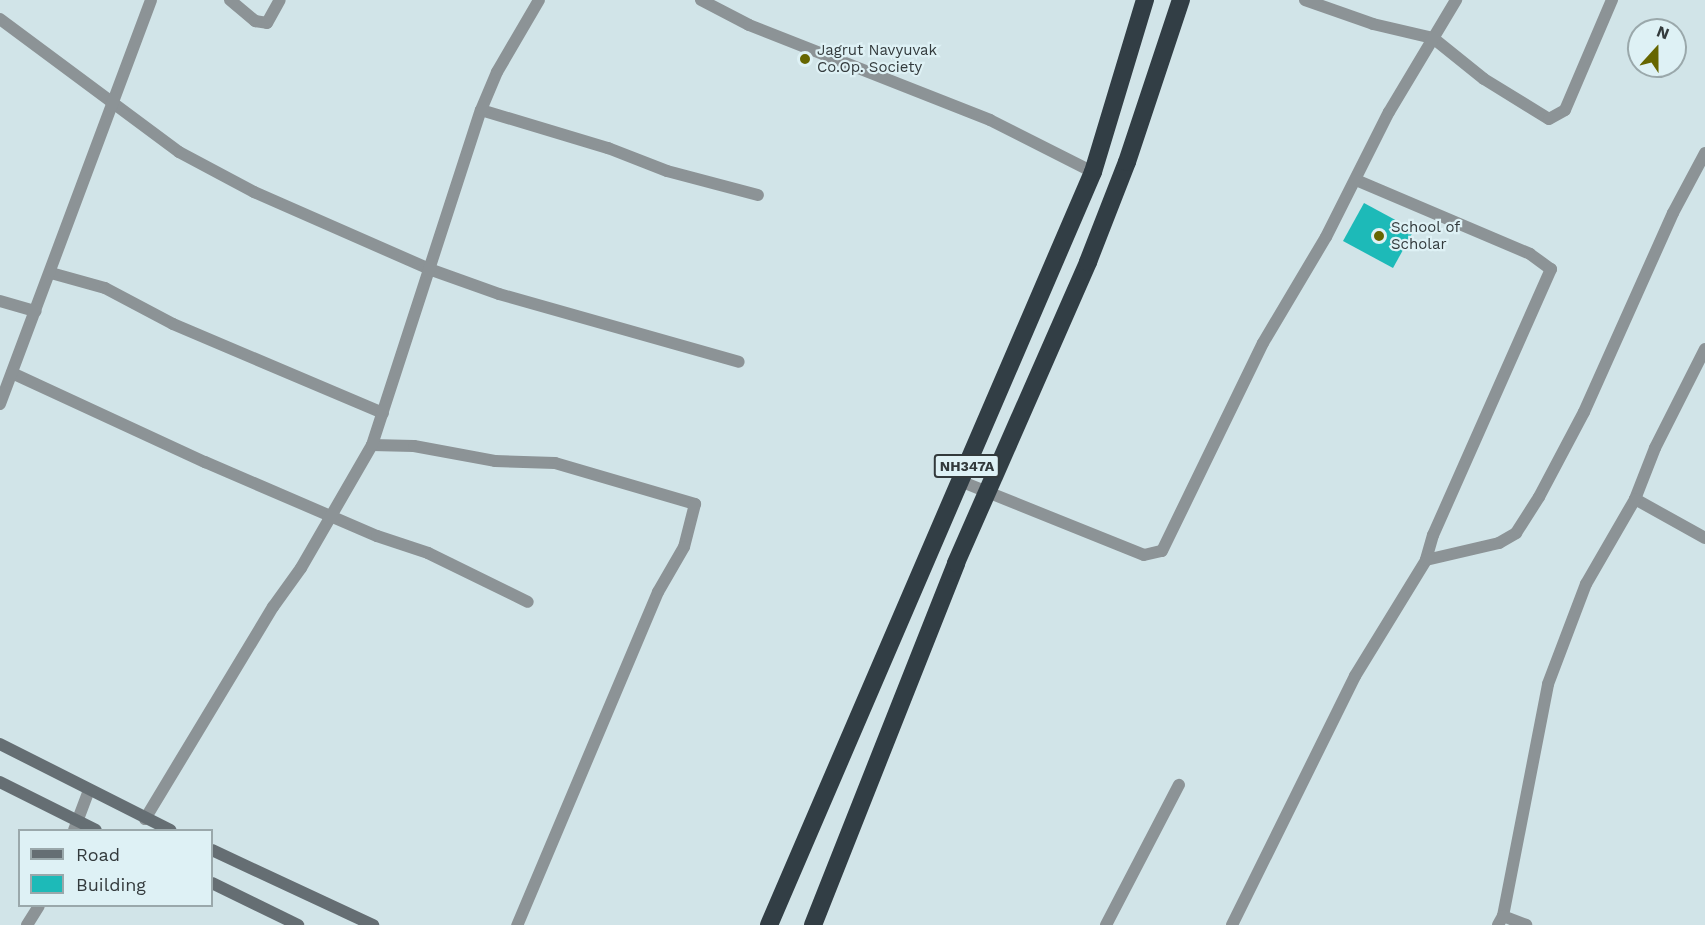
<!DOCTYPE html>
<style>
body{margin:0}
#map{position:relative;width:1705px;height:925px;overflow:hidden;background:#d1e4e8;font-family:"Work Sans",sans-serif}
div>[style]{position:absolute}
.building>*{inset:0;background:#1dbab8}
.street>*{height:12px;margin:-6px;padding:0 6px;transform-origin:6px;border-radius:6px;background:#8c9396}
.secondary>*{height:12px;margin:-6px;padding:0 6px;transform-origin:6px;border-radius:6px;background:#656e73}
.highway>*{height:18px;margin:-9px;padding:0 9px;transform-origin:9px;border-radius:9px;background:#323e45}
.dots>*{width:16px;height:16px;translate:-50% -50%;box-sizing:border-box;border:3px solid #def1f5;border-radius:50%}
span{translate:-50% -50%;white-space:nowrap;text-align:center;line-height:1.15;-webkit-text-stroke:4.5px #def1f5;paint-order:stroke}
.shield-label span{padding:2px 4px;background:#def1f5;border:2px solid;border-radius:4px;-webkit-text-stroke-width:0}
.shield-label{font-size:14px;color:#333a3c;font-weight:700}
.poi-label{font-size:15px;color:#333a3c}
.left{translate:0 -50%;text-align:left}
.legend{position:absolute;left:18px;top:829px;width:195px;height:78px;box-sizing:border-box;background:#def1f5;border:2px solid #9aa8ab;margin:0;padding:8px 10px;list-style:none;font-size:18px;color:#333a3c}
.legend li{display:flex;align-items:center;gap:12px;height:30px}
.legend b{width:30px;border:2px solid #9aa8ab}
.north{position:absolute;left:1627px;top:18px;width:60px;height:60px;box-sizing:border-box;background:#def1f5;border:2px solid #9aa8ab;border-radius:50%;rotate:21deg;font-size:16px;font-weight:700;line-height:24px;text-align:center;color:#333a3c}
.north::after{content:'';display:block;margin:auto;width:21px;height:27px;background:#660;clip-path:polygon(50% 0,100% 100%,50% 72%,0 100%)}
</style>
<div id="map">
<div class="building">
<div style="clip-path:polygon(1364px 203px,1414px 230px,1393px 268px,1343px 241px)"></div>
</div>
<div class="street">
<div style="left:230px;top:0;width:33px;rotate:40deg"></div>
<div style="left:255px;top:21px;width:12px;rotate:9deg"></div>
<div style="left:267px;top:23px;width:26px;rotate:-61deg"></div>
<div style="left:701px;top:0;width:54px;rotate:27.5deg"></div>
<div style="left:749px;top:25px;width:259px;rotate:21.5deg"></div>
<div style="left:990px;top:120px;width:115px;rotate:26.8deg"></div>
<div style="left:1305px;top:0;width:72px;rotate:19.4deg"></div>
<div style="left:1373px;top:24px;width:62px;rotate:13.1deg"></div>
<div style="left:1433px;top:38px;width:65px;rotate:38.8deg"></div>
<div style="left:1484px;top:79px;width:76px;rotate:31.6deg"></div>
<div style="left:1549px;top:119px;width:18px;rotate:-29deg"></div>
<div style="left:1565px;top:110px;width:120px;rotate:-66.9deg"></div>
<div style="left:0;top:19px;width:223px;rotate:36.6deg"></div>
<div style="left:179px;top:152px;width:85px;rotate:28.1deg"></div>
<div style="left:254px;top:192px;width:191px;rotate:23.7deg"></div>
<div style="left:429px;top:269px;width:74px;rotate:19.7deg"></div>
<div style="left:499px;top:294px;width:249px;rotate:15.8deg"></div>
<div style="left:481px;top:110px;width:133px;rotate:16.7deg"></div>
<div style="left:608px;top:148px;width:63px;rotate:21.3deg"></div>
<div style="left:667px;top:171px;width:94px;rotate:14.8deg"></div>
<div style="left:1356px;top:180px;width:189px;rotate:23deg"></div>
<div style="left:1530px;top:254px;width:26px;rotate:36deg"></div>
<div style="left:1551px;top:269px;width:291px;rotate:113.9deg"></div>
<div style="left:1433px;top:535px;width:26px;rotate:106deg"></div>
<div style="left:51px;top:273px;width:56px;rotate:15.5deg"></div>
<div style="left:105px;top:288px;width:77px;rotate:27.9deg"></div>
<div style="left:173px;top:324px;width:228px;rotate:23deg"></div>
<div style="left:0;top:301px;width:37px;rotate:16deg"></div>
<div style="left:1705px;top:349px;width:111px;rotate:116.8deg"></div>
<div style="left:1655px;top:448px;width:55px;rotate:111.4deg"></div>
<div style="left:1635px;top:499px;width:80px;rotate:29.1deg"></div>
<div style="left:12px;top:373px;width:213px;rotate:24.8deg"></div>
<div style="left:205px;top:462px;width:187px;rotate:23.3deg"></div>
<div style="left:377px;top:536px;width:54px;rotate:18.4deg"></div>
<div style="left:428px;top:553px;width:111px;rotate:26.1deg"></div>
<div style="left:0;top:404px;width:431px;rotate:-69.5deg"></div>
<div style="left:372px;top:445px;width:42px;rotate:1.4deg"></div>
<div style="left:414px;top:446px;width:82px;rotate:10.5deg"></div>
<div style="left:495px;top:461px;width:60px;rotate:1.9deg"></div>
<div style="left:555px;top:463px;width:146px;rotate:16.3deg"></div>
<div style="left:695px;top:504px;width:44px;rotate:104.3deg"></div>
<div style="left:684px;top:547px;width:52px;rotate:120deg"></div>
<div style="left:658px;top:592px;width:362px;rotate:112.9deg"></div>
<div style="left:960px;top:481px;width:198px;rotate:21.9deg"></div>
<div style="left:1144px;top:555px;width:18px;rotate:-13deg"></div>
<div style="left:1162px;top:551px;width:231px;rotate:-64.1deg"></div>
<div style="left:1263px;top:343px;width:123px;rotate:-59.3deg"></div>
<div style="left:1326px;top:237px;width:140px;rotate:-63.3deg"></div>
<div style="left:1389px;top:112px;width:131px;rotate:-59.1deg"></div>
<div style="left:145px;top:819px;width:248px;rotate:-58.9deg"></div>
<div style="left:273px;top:607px;width:48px;rotate:-54.3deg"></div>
<div style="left:301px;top:568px;width:142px;rotate:-60deg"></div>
<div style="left:372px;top:445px;width:352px;rotate:-72deg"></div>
<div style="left:481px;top:110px;width:41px;rotate:-67.2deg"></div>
<div style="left:497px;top:72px;width:83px;rotate:-59.7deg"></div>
<div style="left:74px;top:830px;width:43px;rotate:-69.4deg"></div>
<div style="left:1503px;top:916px;width:236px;rotate:-79deg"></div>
<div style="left:1548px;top:684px;width:107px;rotate:-69.2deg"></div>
<div style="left:1586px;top:584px;width:98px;rotate:-60deg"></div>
<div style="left:27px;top:925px;width:22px;rotate:-58deg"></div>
<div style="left:1106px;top:925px;width:158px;rotate:-62.5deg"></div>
<div style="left:1232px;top:925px;width:278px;rotate:-63.7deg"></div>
<div style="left:1355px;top:676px;width:136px;rotate:-58.5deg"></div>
<div style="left:1426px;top:560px;width:75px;rotate:-13.1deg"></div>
<div style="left:1499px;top:543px;width:20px;rotate:-30deg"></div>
<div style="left:1516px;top:533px;width:43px;rotate:-57.4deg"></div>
<div style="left:1539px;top:497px;width:96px;rotate:-62.1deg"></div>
<div style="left:1584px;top:412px;width:218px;rotate:-65.9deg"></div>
<div style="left:1673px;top:213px;width:68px;rotate:-61.9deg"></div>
<div style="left:1498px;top:925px;width:10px;rotate:-61deg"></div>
<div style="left:1503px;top:916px;width:25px;rotate:21deg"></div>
</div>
<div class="secondary">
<div style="left:0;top:744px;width:191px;rotate:26.8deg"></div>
<div style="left:0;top:782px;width:107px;rotate:26.6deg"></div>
<div style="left:212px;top:850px;width:178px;rotate:25deg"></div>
<div style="left:212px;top:883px;width:96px;rotate:26deg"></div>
</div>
<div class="highway">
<div style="left:769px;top:925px;width:820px;rotate:-66.72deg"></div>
<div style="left:1093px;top:172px;width:180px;rotate:-73.2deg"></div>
<div style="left:813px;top:925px;width:389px;rotate:-68.4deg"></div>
<div style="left:956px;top:563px;width:329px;rotate:-66.3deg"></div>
<div style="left:1088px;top:262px;width:107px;rotate:-68.7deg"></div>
<div style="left:1127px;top:162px;width:171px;rotate:-71.6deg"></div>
</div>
<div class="dots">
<div style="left:805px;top:59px;background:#660"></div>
<div style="left:1379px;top:236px;background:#660"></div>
</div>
<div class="shield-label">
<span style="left:967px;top:466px">NH347A</span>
</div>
<div class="poi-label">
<span class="left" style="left:817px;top:59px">Jagrut Navyuvak<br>Co.Op. Society</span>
<span class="left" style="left:1391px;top:236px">School of<br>Scholar</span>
</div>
<ul class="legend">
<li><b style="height:8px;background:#656e73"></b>Road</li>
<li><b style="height:16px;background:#1dbab8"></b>Building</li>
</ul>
<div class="north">N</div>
</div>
